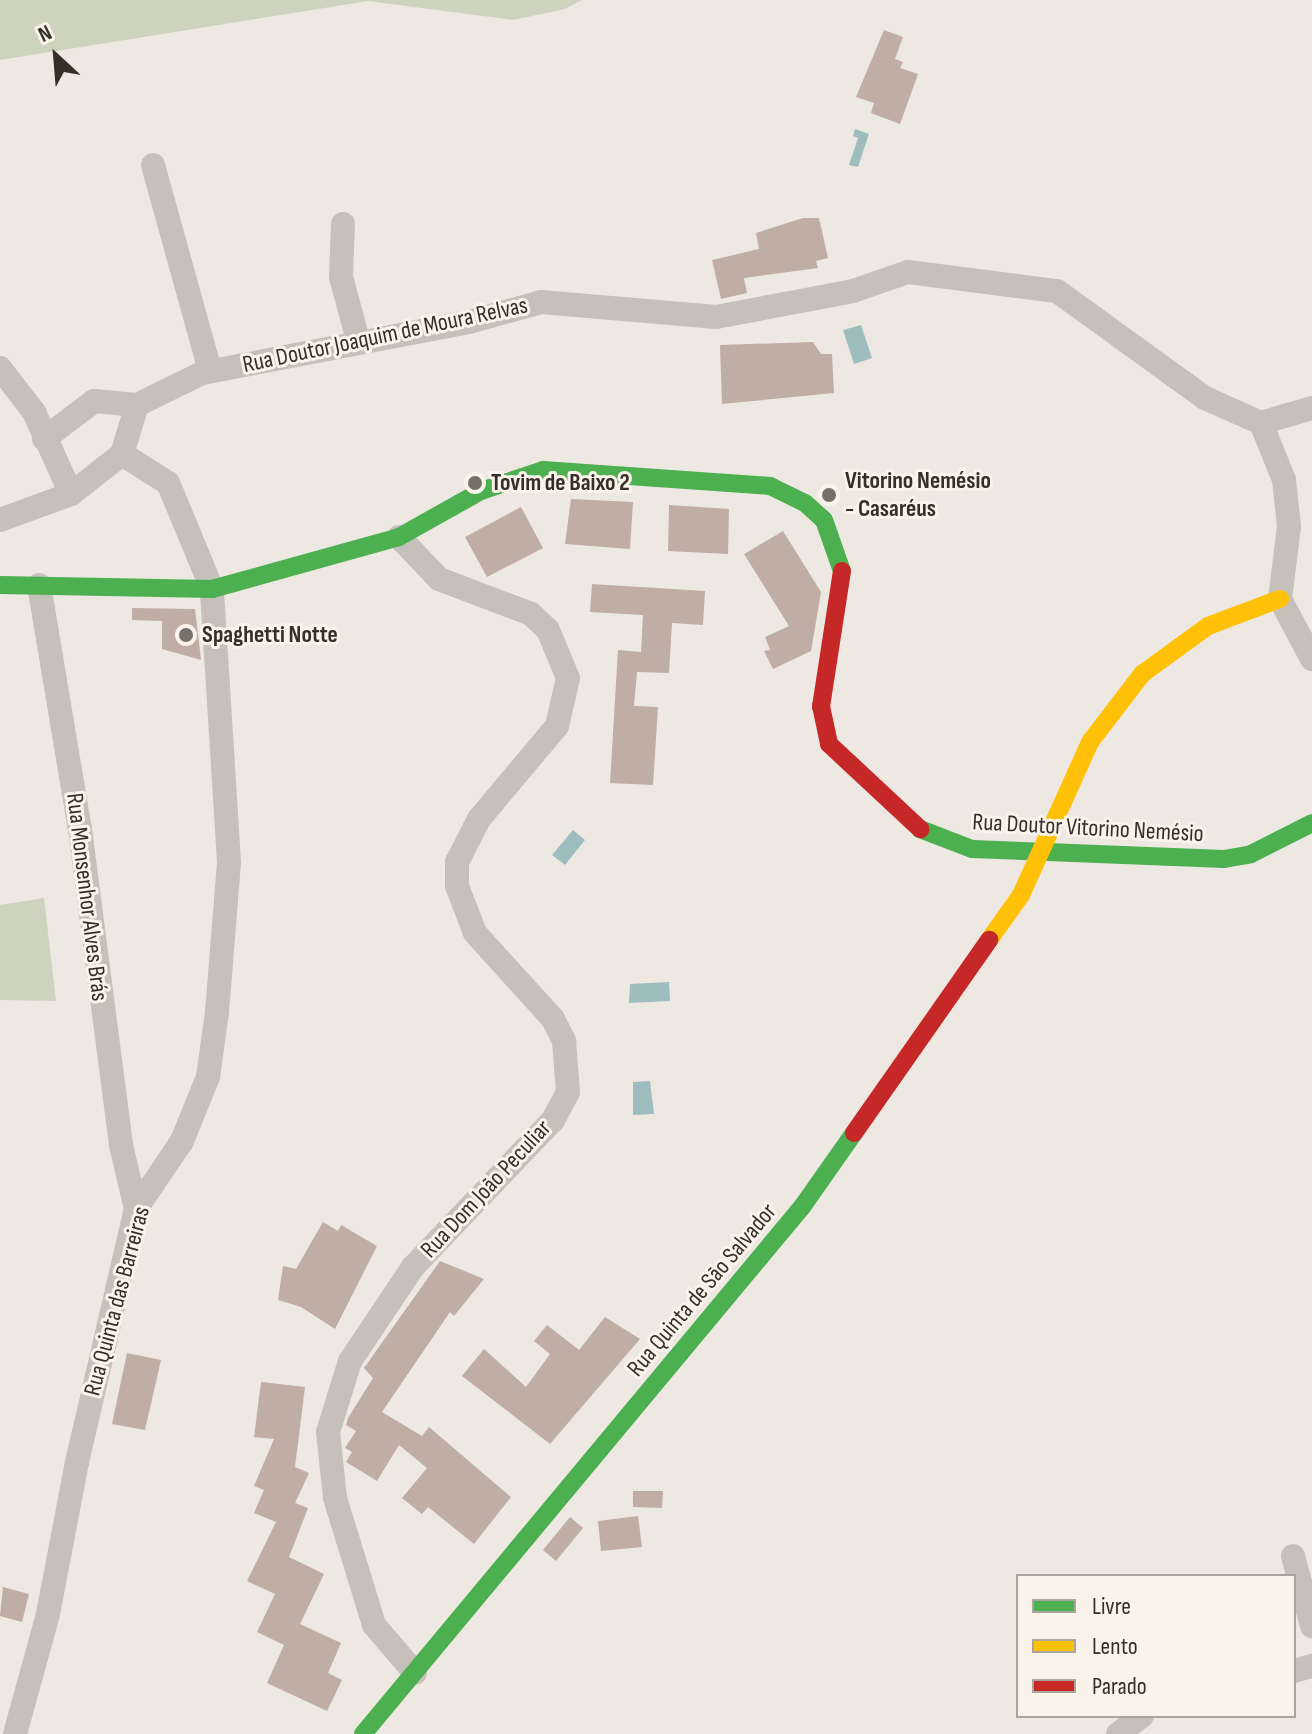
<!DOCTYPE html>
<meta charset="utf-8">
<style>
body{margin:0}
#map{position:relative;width:1312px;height:1734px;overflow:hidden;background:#ede8e2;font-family:"Sofia Sans Condensed",sans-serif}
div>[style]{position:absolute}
.green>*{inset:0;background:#cdd3bc}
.water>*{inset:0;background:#9ebdbe}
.building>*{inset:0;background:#c0ada4}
.street>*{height:24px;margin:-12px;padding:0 12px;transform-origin:12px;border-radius:12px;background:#c6c0bb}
.fast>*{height:18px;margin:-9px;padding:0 9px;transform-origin:9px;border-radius:9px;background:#4caf50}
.slow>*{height:18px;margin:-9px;padding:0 9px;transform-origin:9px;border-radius:9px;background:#ffc107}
.jam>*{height:18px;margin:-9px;padding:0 9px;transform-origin:9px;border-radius:9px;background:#c62828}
.dots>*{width:22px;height:22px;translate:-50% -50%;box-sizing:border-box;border:4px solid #f9f3e9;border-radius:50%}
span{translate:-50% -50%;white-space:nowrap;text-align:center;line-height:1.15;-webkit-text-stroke:6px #f9f3e9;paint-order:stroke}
.street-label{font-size:24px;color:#372e28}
.poi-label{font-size:24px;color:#372e28;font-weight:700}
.left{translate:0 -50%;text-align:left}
.legend{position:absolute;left:1016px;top:1574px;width:280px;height:144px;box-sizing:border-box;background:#f9f3e9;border:2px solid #aba49c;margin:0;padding:10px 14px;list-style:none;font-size:24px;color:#372e28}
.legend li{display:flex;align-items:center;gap:16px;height:40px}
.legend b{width:40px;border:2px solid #aba49c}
.north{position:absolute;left:16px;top:16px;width:80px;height:80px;-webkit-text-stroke:6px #f9f3e9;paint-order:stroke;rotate:334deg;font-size:22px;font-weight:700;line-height:32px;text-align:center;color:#372e28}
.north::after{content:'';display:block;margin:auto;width:28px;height:36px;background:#372e28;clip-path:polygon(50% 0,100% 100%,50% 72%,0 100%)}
</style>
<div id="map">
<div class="green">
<div style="clip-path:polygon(0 0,582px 0,565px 9px,513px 20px,368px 1px,0 60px)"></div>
<div style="clip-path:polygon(44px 898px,56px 1001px,0 1000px,0 905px)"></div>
</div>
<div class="water">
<div style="clip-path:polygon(855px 129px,869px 134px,858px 167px,849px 165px,858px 138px,853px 136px)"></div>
<div style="clip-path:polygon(861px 325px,872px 358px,854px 364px,843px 330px)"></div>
<div style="clip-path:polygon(573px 830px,585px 840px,565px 865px,552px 855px)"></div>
<div style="clip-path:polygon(669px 982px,670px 1001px,629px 1003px,630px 984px)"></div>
<div style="clip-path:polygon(650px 1081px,654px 1114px,633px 1115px,633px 1082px)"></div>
</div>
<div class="building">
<div style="clip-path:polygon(884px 30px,903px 37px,895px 59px,903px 62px,900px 68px,918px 74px,900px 124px,871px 113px,874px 103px,856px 97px)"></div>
<div style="clip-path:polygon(803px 218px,819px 218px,828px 258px,816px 261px,818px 268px,744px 278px,747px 293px,721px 299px,712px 260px,759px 249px,756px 233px)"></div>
<div style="clip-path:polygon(813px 342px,821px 354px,832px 354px,834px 393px,722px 404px,720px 345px)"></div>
<div style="clip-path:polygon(571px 499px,633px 502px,630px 549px,565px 544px)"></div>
<div style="clip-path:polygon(669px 505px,729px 509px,728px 554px,668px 551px)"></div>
<div style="clip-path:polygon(521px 507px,543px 548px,487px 577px,465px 537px)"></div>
<div style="clip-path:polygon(783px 531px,821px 592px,811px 651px,773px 669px,764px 651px,770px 650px,765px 637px,789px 626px,744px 554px)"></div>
<div style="clip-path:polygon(592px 584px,705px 591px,703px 625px,672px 623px,669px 673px,637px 672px,634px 706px,658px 707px,653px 785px,610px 783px,618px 650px,641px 652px,643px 615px,590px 612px)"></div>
<div style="clip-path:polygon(132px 608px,195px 609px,201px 660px,162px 649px,162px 621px,132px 620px)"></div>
<div style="clip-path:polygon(323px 1222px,338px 1231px,341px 1225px,377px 1246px,335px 1329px,301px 1307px,278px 1300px,283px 1266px,296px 1269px)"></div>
<div style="clip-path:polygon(440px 1261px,484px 1279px,454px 1316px,450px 1312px,382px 1412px,422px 1436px,429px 1427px,511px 1497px,474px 1544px,428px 1507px,422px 1514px,402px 1498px,427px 1468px,399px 1445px,377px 1481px,346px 1462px,352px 1452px,345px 1448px,356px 1431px,346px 1425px,348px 1418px,373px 1378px,364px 1368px)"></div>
<div style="clip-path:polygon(605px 1317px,640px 1339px,550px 1444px,462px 1376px,484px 1349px,526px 1387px,550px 1354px,534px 1341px,547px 1325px,579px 1350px)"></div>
<div style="clip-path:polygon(127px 1353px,161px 1360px,145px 1430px,112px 1424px)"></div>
<div style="clip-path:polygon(261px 1382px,305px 1387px,295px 1467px,309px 1473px,295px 1503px,308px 1508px,289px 1557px,324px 1574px,300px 1624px,341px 1643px,328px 1673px,342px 1680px,327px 1711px,267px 1683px,284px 1645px,257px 1632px,275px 1594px,247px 1581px,276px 1522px,254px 1513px,264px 1490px,254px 1486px,274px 1439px,254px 1437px)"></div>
<div style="clip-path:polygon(633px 1491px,663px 1491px,662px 1508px,633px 1507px)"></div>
<div style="clip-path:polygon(638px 1516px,642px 1547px,601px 1551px,598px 1521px)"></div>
<div style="clip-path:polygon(570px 1517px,583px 1528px,556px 1561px,543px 1550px)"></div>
<div style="clip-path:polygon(3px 1587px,29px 1594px,22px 1622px,0 1616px)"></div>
</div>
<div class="street">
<div style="left:153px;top:165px;width:214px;rotate:74.5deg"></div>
<div style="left:343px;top:224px;width:53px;rotate:92.2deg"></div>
<div style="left:341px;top:277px;width:65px;rotate:74.9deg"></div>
<div style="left:0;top:368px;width:56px;rotate:52.3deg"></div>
<div style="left:34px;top:412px;width:90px;rotate:65.7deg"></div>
<div style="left:1261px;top:423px;width:61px;rotate:68deg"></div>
<div style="left:1284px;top:480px;width:46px;rotate:83.8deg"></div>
<div style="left:1289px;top:526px;width:74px;rotate:97deg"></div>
<div style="left:1280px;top:599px;width:68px;rotate:61.9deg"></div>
<div style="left:44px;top:439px;width:63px;rotate:-37.2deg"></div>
<div style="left:94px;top:401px;width:43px;rotate:5.3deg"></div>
<div style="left:0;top:520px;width:76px;rotate:-20.1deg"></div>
<div style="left:71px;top:494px;width:65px;rotate:-38.1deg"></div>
<div style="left:122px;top:454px;width:51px;rotate:-73deg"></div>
<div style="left:137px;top:405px;width:72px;rotate:-26.2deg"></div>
<div style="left:202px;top:373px;width:272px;rotate:-10.8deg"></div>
<div style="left:469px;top:322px;width:75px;rotate:-15.5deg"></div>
<div style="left:541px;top:302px;width:176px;rotate:4.9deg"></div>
<div style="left:716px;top:317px;width:139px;rotate:-10.7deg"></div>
<div style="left:853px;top:291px;width:58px;rotate:-19.1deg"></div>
<div style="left:908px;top:272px;width:150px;rotate:7.3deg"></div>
<div style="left:1057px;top:291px;width:183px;rotate:35.9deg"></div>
<div style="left:1205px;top:398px;width:61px;rotate:24.1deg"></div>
<div style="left:1261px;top:423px;width:53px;rotate:-16.4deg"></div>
<div style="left:399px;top:537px;width:58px;rotate:46.4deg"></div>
<div style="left:439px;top:579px;width:98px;rotate:20.8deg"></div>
<div style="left:531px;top:614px;width:23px;rotate:43deg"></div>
<div style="left:548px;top:630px;width:52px;rotate:67.4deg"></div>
<div style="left:568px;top:678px;width:49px;rotate:102.9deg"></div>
<div style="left:557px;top:726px;width:121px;rotate:130deg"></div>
<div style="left:479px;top:819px;width:48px;rotate:117.1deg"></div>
<div style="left:457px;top:862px;width:24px;rotate:90deg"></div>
<div style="left:457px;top:886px;width:50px;rotate:69deg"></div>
<div style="left:475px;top:933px;width:116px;rotate:47.8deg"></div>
<div style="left:553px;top:1019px;width:25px;rotate:63deg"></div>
<div style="left:564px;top:1041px;width:51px;rotate:85.5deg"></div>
<div style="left:568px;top:1092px;width:32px;rotate:118deg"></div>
<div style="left:553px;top:1120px;width:203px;rotate:133.6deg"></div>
<div style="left:413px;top:1267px;width:113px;rotate:123.8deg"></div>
<div style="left:350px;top:1361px;width:74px;rotate:107.2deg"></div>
<div style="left:328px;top:1432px;width:66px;rotate:83.9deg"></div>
<div style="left:335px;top:1498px;width:133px;rotate:72.9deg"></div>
<div style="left:374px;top:1625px;width:63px;rotate:49.5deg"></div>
<div style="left:39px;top:585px;width:247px;rotate:80.5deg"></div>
<div style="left:80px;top:829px;width:319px;rotate:82.6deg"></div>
<div style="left:121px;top:1145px;width:66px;rotate:76.8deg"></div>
<div style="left:1293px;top:1556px;width:73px;rotate:74.8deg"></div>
<div style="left:1294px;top:1671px;width:19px;rotate:-16deg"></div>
<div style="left:15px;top:1734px;width:124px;rotate:-74.6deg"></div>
<div style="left:48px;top:1614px;width:155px;rotate:-79.2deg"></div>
<div style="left:77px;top:1462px;width:260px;rotate:-76.9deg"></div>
<div style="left:136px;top:1209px;width:82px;rotate:-55.9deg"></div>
<div style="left:182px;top:1141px;width:69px;rotate:-67.9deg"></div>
<div style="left:208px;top:1077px;width:66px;rotate:-82.1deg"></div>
<div style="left:217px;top:1012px;width:150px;rotate:-85.4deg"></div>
<div style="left:229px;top:862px;width:274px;rotate:-93.6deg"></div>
<div style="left:212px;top:589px;width:115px;rotate:-112.5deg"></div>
<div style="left:168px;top:483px;width:54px;rotate:-147.8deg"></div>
<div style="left:1118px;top:1734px;width:30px;rotate:-37deg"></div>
</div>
<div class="fast">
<div style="left:0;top:585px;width:212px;rotate:1.1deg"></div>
<div style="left:212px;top:589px;width:194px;rotate:-15.5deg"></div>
<div style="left:399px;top:537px;width:94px;rotate:-29.3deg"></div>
<div style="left:481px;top:491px;width:65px;rotate:-18.7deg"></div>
<div style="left:543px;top:470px;width:228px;rotate:4deg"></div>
<div style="left:770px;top:486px;width:39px;rotate:26deg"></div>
<div style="left:805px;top:503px;width:25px;rotate:42deg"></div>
<div style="left:824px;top:520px;width:54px;rotate:70.6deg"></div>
<div style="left:920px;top:829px;width:56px;rotate:21deg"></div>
<div style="left:972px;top:849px;width:252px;rotate:2.3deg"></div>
<div style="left:1224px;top:859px;width:27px;rotate:-10deg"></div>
<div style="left:1251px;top:854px;width:68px;rotate:-26.9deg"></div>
<div style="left:363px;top:1734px;width:686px;rotate:-50.21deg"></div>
<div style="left:802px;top:1207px;width:90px;rotate:-54.9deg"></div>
</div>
<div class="slow">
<div style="left:989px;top:940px;width:55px;rotate:-54.6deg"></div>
<div style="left:1021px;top:895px;width:168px;rotate:-65.7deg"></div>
<div style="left:1090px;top:742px;width:86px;rotate:-52.6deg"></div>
<div style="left:1142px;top:674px;width:82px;rotate:-36deg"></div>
<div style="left:1208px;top:626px;width:77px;rotate:-20.6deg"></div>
</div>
<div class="jam">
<div style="left:842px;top:571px;width:137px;rotate:98.8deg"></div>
<div style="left:821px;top:706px;width:39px;rotate:78deg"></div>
<div style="left:829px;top:744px;width:125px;rotate:43deg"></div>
<div style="left:854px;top:1133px;width:236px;rotate:-55deg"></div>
</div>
<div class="dots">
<div style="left:475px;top:483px;background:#776f69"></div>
<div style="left:829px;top:495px;background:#776f69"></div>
<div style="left:186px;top:635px;background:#776f69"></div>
</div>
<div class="street-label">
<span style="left:385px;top:335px;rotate:-12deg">Rua Doutor Joaquim de Moura Relvas</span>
<span style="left:1088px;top:828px;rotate:3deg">Rua Doutor Vitorino Nemésio</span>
<span style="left:87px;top:897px;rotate:83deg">Rua Monsenhor Alves Brás</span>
<span style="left:486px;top:1189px;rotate:-47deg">Rua Dom João Peculiar</span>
<span style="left:702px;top:1290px;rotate:-50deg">Rua Quinta de São Salvador</span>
<span style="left:117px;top:1301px;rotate:-75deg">Rua Quinta das Barreiras</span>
</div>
<div class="poi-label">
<span class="left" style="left:845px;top:495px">Vitorino Nemésio<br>- Casaréus</span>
<span class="left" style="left:491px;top:483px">Tovim de Baixo 2</span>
<span class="left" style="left:202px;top:635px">Spaghetti Notte</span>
</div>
<ul class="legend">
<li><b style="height:10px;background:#4caf50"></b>Livre</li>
<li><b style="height:10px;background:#ffc107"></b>Lento</li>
<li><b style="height:10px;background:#c62828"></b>Parado</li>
</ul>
<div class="north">N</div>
</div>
